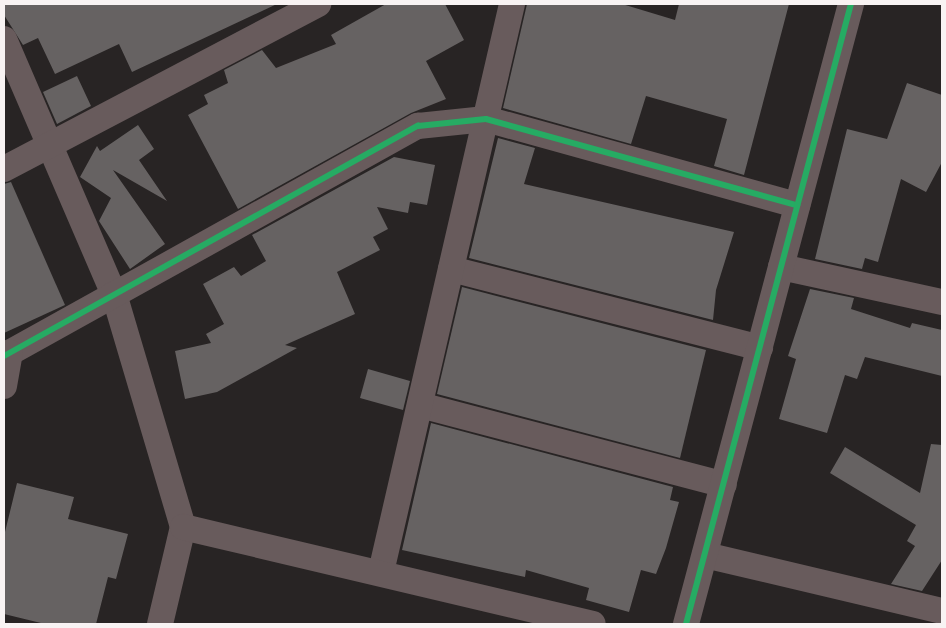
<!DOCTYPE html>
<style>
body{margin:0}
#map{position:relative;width:946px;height:628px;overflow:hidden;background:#282424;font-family:"PT Sans",sans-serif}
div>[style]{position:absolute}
.building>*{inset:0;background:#666262}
.street>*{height:26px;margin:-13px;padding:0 13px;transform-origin:13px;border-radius:13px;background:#685b5c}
.cycleway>*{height:6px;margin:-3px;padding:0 3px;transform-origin:3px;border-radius:3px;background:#26ab63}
span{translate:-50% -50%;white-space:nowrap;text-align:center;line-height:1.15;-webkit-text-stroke:5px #2a2222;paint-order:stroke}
.frame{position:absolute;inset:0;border:5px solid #f8f3f3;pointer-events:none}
</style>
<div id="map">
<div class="building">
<div style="clip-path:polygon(4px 4px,277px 4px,132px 72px,119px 44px,55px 74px,38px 38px,23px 45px,4px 15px)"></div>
<div style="clip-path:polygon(386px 4px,445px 4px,464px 40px,426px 61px,446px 99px,411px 113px,238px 209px,188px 115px,208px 104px,204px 95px,228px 83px,224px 70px,262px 50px,276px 68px,336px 44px,331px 35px)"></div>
<div style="clip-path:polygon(527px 4px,622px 4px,675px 20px,679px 4px,789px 4px,744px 175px,714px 166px,727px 119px,646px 96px,631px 144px,503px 108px)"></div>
<div style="clip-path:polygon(77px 76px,91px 106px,57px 124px,43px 92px)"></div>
<div style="clip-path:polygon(907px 83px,942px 95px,942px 162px,926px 192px,901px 179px,878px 262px,865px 258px,862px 269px,815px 259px,847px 129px,887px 139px)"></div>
<div style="clip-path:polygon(138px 125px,154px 149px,139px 160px,167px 201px,113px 170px,165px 244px,130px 269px,99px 221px,111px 198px,80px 177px,97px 146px,100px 151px)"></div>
<div style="clip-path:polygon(498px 138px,535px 148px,524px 184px,734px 232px,716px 290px,713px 320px,469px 258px)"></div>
<div style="clip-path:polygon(394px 157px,435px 165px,427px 205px,410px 202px,408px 213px,377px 207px,388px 229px,373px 237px,380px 250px,337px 272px,355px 314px,285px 345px,297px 348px,217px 392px,185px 399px,175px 351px,211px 343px,206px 334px,224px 324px,203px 284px,234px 267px,241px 276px,266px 261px,252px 235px)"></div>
<div style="clip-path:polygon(11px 182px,65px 305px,4px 333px,4px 184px)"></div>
<div style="clip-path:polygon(462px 287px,706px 350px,680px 458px,437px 394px)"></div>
<div style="clip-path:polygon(810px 289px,854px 298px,851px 309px,910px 328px,912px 323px,942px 330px,942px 376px,865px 357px,857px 379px,845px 375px,827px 433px,779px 419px,796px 359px,788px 356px)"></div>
<div style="clip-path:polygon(368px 369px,410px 381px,403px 410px,360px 398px)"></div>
<div style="clip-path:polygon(431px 423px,673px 487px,670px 500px,679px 502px,666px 548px,656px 574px,641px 570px,629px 612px,586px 600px,589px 588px,526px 570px,525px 577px,402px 550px)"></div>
<div style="clip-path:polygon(931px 444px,942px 445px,942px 560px,922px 591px,891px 584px,915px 546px,907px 541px,916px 525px,830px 473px,845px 447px,920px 493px)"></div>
<div style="clip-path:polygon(17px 483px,74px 497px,68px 519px,128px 534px,116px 579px,108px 577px,96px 624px,45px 624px,4px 614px,4px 536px)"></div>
</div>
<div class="street">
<div style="left:4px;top:39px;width:278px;rotate:66.7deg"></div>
<div style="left:114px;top:294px;width:243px;rotate:73.5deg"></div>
<div style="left:4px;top:169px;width:355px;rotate:-27.7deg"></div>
<div style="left:781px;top:267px;width:165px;rotate:12.3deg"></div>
<div style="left:451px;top:269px;width:319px;rotate:14.3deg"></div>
<div style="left:4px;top:356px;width:474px;rotate:-29.1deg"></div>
<div style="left:418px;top:126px;width:68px;rotate:-5.9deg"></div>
<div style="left:486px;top:119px;width:323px;rotate:15.5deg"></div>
<div style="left:4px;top:386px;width:34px;rotate:-80deg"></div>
<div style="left:420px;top:405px;width:314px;rotate:14.7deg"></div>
<div style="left:705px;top:555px;width:244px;rotate:13.3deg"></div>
<div style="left:381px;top:572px;width:583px;rotate:-77.01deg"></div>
<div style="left:160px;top:624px;width:100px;rotate:-76.7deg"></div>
<div style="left:183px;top:527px;width:421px;rotate:13.3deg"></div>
<div style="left:686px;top:624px;width:642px;rotate:-75.1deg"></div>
</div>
<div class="cycleway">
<div style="left:4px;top:356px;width:474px;rotate:-29.1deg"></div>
<div style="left:418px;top:126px;width:68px;rotate:-5.9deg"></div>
<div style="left:486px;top:119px;width:323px;rotate:15.5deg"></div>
<div style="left:686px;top:624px;width:642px;rotate:-75.1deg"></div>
</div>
<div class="frame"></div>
</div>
